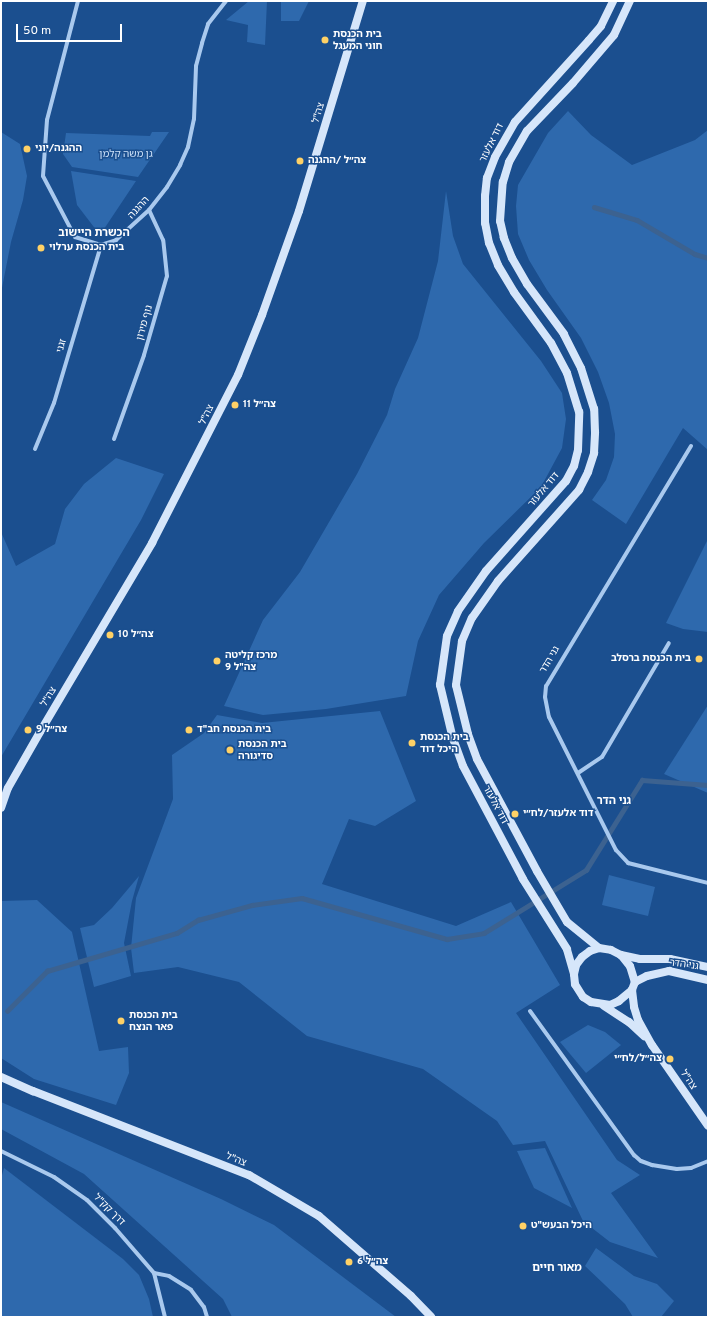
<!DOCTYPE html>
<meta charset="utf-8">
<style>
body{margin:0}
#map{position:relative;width:709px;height:1318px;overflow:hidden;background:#1b4f8f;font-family:Overpass,"Noto Sans Hebrew",sans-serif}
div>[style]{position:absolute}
.green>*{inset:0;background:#2e69ad}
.stream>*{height:4.5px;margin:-2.25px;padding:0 2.25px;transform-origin:2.25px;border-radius:2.25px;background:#3c6290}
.street>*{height:4px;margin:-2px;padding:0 2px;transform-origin:2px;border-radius:2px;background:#a9c9ee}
.secondary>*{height:8px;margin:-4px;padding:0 4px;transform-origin:4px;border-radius:4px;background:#d6e6fa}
.dots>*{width:11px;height:11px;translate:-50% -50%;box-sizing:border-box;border:2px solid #1b4f8f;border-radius:50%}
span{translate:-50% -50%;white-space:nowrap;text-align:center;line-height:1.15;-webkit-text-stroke:3px #1b4f8f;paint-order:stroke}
.poi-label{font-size:10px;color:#fff;font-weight:700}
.left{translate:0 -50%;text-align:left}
.right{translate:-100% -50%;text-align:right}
.street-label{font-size:10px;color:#fff}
.park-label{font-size:10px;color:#cfe3fa}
.neighbourhood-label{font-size:11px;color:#fff;font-weight:700}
.frame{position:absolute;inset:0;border:2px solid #fff;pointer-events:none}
.scale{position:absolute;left:16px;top:24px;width:106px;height:18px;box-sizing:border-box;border:2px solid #fff;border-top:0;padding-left:5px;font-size:12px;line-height:14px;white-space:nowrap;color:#fff;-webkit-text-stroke:3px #1b4f8f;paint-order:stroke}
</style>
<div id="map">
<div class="green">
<div style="clip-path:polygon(249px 1px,267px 1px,265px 45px,247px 42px,248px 25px,226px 20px)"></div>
<div style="clip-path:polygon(281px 1px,309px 1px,299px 21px,281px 21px)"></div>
<div style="clip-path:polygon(568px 111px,591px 135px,632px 165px,695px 140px,708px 130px,708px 450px,683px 428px,626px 524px,592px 500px,606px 480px,614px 457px,615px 434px,609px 403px,598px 372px,581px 338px,547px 290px,529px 260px,518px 234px,516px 206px,518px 185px,548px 133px)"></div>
<div style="clip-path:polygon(1px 132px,20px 144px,27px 176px,23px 200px,11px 242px,1px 293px)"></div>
<div style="clip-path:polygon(152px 132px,169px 132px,138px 177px,72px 167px,63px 154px,66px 133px,150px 136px)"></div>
<div style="clip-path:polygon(71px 171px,136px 181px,100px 235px,77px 205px)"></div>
<div style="clip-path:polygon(446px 191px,453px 236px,463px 264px,541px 361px,562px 393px,566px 419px,562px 448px,541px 487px,484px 543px,439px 595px,418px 641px,406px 696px,326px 709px,263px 715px,224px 706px,263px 620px,300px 572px,357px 474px,387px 415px,395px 389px,418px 338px,438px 261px)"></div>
<div style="clip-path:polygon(116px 458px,164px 474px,141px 520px,1px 757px,1px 532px,16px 566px,55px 544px,65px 509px,84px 484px)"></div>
<div style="clip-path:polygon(708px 539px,708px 632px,683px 629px,666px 623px)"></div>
<div style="clip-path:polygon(708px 705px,708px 793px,664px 774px)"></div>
<div style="clip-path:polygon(380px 711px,416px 801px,375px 826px,349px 819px,322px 884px,456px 926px,511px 902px,560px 985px,516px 1013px,617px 1160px,640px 1175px,611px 1193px,658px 1258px,610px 1242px,583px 1221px,545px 1141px,513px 1145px,497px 1121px,423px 1069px,307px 1036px,239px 982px,178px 967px,134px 973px,131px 948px,136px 898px,173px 799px,172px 755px,204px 733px,217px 715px,262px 723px)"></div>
<div style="clip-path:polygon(609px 875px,655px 887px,648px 916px,602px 905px)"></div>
<div style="clip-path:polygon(139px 876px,132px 901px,124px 943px,131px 976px,94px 987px,80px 928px,94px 925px,112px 908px)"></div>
<div style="clip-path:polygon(37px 900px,72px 932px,99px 1051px,128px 1047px,129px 1073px,116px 1105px,34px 1079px,1px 1058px,1px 901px)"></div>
<div style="clip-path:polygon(588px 1025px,605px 1032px,621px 1045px,586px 1073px,560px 1042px)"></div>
<div style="clip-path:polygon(1px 1102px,221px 1199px,274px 1225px,396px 1317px,232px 1317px,223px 1299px,84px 1174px,1px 1129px)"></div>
<div style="clip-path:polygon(545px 1148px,572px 1208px,534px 1188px,517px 1151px)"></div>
<div style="clip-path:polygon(4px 1168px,123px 1259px,139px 1275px,149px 1299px,153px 1317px,1px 1317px,1px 1179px)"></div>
<div style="clip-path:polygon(596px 1248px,634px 1276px,657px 1284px,674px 1301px,661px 1317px,633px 1317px,625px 1304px,585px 1266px)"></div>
</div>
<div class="stream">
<div style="left:594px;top:207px;width:45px;rotate:16.8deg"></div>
<div style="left:637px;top:220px;width:67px;rotate:30.4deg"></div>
<div style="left:695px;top:254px;width:14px;rotate:17deg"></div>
<div style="left:7px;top:1011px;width:57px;rotate:-45deg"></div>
<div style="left:47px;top:971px;width:135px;rotate:-16.3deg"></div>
<div style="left:177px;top:933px;width:25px;rotate:-32deg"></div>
<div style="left:198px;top:920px;width:56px;rotate:-15.5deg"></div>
<div style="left:252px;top:905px;width:50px;rotate:-8deg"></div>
<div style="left:302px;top:898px;width:151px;rotate:15.8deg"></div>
<div style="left:447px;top:939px;width:37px;rotate:-9deg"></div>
<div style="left:484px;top:933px;width:120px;rotate:-31.7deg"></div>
<div style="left:586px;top:870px;width:106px;rotate:-58.1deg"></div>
<div style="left:642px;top:780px;width:66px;rotate:4.3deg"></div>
</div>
<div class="street">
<div style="left:78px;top:1px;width:123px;rotate:104.6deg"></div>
<div style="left:47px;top:120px;width:56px;rotate:94.1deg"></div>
<div style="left:43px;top:176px;width:69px;rotate:62.3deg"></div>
<div style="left:75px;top:237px;width:27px;rotate:17deg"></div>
<div style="left:101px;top:245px;width:16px;rotate:-18deg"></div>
<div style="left:116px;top:240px;width:45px;rotate:-42.3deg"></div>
<div style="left:149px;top:210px;width:29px;rotate:-52deg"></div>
<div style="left:167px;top:187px;width:26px;rotate:-59deg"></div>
<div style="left:180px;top:165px;width:20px;rotate:-66deg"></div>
<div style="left:188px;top:147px;width:29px;rotate:-78deg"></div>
<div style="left:194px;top:119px;width:53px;rotate:-87.8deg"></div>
<div style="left:196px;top:66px;width:24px;rotate:-75deg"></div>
<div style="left:202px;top:43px;width:20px;rotate:-72deg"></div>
<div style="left:208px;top:24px;width:29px;rotate:-52deg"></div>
<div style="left:114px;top:439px;width:89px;rotate:-70.3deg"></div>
<div style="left:144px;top:355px;width:82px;rotate:-73.8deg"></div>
<div style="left:167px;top:276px;width:36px;rotate:-96deg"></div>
<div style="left:163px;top:240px;width:33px;rotate:-115deg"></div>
<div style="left:691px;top:446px;width:280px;rotate:121.1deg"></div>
<div style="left:546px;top:686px;width:11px;rotate:95deg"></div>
<div style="left:545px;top:697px;width:20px;rotate:79deg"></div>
<div style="left:549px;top:717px;width:149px;rotate:63.3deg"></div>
<div style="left:616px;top:850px;width:18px;rotate:47deg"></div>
<div style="left:628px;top:863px;width:82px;rotate:14deg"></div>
<div style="left:35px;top:449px;width:50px;rotate:-67.6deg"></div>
<div style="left:54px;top:403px;width:165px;rotate:-73.4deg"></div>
<div style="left:578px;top:773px;width:29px;rotate:-34deg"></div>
<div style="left:602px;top:757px;width:132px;rotate:-59.6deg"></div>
<div style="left:530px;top:1011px;width:178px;rotate:54.2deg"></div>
<div style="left:634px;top:1155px;width:9px;rotate:41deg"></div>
<div style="left:641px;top:1161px;width:12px;rotate:20deg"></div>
<div style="left:652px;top:1165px;width:25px;rotate:9deg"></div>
<div style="left:677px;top:1169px;width:14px;rotate:-4deg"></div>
<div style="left:691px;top:1168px;width:18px;rotate:-22deg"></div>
<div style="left:1px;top:1151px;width:59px;rotate:26.1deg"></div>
<div style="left:54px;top:1177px;width:40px;rotate:34.9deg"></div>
<div style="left:87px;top:1200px;width:40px;rotate:45deg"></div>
<div style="left:115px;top:1228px;width:60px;rotate:49.1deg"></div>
<div style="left:154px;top:1273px;width:45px;rotate:76deg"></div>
<div style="left:154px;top:1273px;width:15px;rotate:11deg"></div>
<div style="left:169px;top:1276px;width:26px;rotate:32deg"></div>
<div style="left:191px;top:1290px;width:21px;rotate:53deg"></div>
<div style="left:204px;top:1307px;width:10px;rotate:73deg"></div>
</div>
<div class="secondary">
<div style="left:1px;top:808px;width:21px;rotate:-71deg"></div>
<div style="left:8px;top:788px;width:64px;rotate:-60.3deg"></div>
<div style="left:40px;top:732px;width:220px;rotate:-59.3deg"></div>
<div style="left:152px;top:543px;width:189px;rotate:-62.9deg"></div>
<div style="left:238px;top:375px;width:65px;rotate:-68.2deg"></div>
<div style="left:262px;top:315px;width:110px;rotate:-70.4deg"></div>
<div style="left:299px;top:211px;width:220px;rotate:-73.1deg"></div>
<div style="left:599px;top:948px;width:41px;rotate:-140.9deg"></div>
<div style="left:567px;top:922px;width:59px;rotate:-120.5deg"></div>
<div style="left:537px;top:871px;width:127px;rotate:-118.2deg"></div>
<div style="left:477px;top:759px;width:27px;rotate:-110deg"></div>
<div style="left:468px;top:734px;width:50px;rotate:-103.8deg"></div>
<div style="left:456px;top:685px;width:44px;rotate:-82.2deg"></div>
<div style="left:462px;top:641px;width:25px;rotate:-67deg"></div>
<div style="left:472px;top:618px;width:45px;rotate:-54.9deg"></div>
<div style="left:498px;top:581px;width:122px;rotate:-48.3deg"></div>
<div style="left:579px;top:490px;width:20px;rotate:-63deg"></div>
<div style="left:588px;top:472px;width:20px;rotate:-72deg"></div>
<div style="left:594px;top:453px;width:21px;rotate:-87deg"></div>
<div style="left:595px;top:432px;width:23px;rotate:-92deg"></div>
<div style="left:594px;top:409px;width:43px;rotate:-107.6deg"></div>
<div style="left:581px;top:368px;width:38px;rotate:-117deg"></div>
<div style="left:564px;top:334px;width:62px;rotate:-126.5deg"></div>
<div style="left:527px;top:284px;width:30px;rotate:-120deg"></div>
<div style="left:512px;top:258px;width:22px;rotate:-112deg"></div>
<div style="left:504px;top:238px;width:17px;rotate:-103deg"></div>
<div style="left:500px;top:221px;width:39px;rotate:-86deg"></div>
<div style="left:503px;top:182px;width:21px;rotate:-73deg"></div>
<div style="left:509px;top:162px;width:36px;rotate:-60deg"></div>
<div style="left:527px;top:131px;width:66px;rotate:-46.2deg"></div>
<div style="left:573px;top:83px;width:63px;rotate:-49.5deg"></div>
<div style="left:614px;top:35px;width:38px;rotate:-65deg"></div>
<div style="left:599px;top:948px;width:12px;rotate:9deg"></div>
<div style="left:611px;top:950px;width:11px;rotate:27deg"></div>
<div style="left:621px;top:955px;width:14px;rotate:51deg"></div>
<div style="left:630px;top:966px;width:17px;rotate:73deg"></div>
<div style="left:635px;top:982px;width:9px;rotate:111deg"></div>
<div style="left:632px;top:990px;width:17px;rotate:140deg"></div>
<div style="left:619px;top:1001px;width:10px;rotate:156deg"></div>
<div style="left:610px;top:1005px;width:19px;rotate:-171deg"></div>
<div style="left:591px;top:1002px;width:9px;rotate:-148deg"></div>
<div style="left:583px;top:997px;width:15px;rotate:-122deg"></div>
<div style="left:575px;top:984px;width:10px;rotate:-96deg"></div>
<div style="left:574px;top:974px;width:9px;rotate:-77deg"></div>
<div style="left:576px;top:965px;width:10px;rotate:-53deg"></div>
<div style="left:582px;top:957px;width:10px;rotate:-37deg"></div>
<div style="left:590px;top:951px;width:9px;rotate:-18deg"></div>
<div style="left:621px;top:955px;width:19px;rotate:12deg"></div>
<div style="left:640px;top:959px;width:30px"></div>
<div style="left:670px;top:959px;width:39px;rotate:12deg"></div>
<div style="left:574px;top:974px;width:26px;rotate:-106deg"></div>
<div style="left:567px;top:949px;width:83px;rotate:-122.2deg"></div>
<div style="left:523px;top:879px;width:128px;rotate:-118deg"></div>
<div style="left:463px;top:766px;width:29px;rotate:-110deg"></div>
<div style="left:453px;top:739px;width:56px;rotate:-103.5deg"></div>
<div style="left:440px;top:685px;width:49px;rotate:-81.9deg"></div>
<div style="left:447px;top:636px;width:27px;rotate:-66deg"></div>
<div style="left:458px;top:611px;width:49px;rotate:-55deg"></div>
<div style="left:486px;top:571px;width:120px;rotate:-48.4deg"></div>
<div style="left:566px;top:481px;width:17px;rotate:-62deg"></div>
<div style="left:574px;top:466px;width:16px;rotate:-76deg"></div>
<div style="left:578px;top:450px;width:38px;rotate:-88deg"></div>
<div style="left:579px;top:412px;width:41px;rotate:-107.1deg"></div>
<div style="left:567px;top:373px;width:34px;rotate:-118deg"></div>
<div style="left:551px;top:343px;width:63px;rotate:-126deg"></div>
<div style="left:514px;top:292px;width:31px;rotate:-121deg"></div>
<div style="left:498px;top:265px;width:24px;rotate:-112deg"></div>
<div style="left:489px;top:243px;width:20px;rotate:-101deg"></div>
<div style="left:485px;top:223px;width:27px;rotate:-90deg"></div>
<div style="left:485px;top:196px;width:18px;rotate:-84deg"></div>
<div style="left:487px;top:178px;width:22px;rotate:-69deg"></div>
<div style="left:495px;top:157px;width:40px;rotate:-60.3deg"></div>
<div style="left:515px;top:122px;width:110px;rotate:-47.9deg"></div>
<div style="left:589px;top:40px;width:18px;rotate:-49deg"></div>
<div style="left:601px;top:26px;width:28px;rotate:-64deg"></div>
<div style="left:635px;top:982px;width:13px;rotate:-27deg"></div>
<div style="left:647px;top:976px;width:23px;rotate:-13deg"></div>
<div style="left:669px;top:971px;width:40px;rotate:13deg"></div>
<div style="left:632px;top:990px;width:17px;rotate:83deg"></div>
<div style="left:634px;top:1007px;width:14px;rotate:73deg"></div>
<div style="left:638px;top:1020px;width:29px;rotate:61deg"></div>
<div style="left:652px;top:1045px;width:98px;rotate:55.3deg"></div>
<div style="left:604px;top:1006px;width:30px;rotate:33deg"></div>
<div style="left:629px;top:1022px;width:21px;rotate:43deg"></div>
<div style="left:1px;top:1077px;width:35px;rotate:24deg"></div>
<div style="left:33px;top:1091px;width:232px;rotate:21.3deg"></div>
<div style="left:249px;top:1175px;width:81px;rotate:30.4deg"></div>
<div style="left:319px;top:1216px;width:122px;rotate:41deg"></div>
<div style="left:411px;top:1296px;width:29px;rotate:46deg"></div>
</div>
<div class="dots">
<div style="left:325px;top:40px;background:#ffd166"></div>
<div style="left:27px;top:149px;background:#ffd166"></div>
<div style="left:300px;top:161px;background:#ffd166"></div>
<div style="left:41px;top:248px;background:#ffd166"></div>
<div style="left:235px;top:405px;background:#ffd166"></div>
<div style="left:110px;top:635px;background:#ffd166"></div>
<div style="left:699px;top:659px;background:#ffd166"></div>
<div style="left:217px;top:661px;background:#ffd166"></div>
<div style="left:28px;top:730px;background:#ffd166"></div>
<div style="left:189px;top:730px;background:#ffd166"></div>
<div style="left:412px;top:743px;background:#ffd166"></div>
<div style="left:230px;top:750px;background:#ffd166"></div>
<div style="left:515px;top:814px;background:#ffd166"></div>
<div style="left:121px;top:1021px;background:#ffd166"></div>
<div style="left:670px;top:1059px;background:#ffd166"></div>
<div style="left:523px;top:1226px;background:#ffd166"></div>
<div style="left:349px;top:1262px;background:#ffd166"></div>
</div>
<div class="poi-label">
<span class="left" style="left:333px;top:40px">בית הכנסת<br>חוני המעגל</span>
<span class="left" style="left:35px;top:149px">ההגנה/יוני</span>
<span class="left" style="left:308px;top:161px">צה״ל /ההגנה</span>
<span class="left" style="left:49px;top:248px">בית הכנסת ערלוי</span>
<span class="left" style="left:243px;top:405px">צה״ל 11</span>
<span class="left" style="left:118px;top:635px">צה״ל 10</span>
<span class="left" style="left:225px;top:661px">מרכז קליטה<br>צה"ל 9</span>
<span class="right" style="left:691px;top:659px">בית הכנסת ברסלב</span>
<span class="left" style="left:36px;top:730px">צה״ל 9</span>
<span class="left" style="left:197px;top:730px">בית הכנסת חב"ד</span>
<span class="left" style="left:420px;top:743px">בית הכנסת<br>היכל דוד</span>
<span class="left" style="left:238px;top:750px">בית הכנסת<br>סדיגורה</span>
<span class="left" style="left:523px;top:814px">דוד אלעזר/לח״י</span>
<span class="left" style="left:129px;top:1021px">בית הכנסת<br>פאר הנצח</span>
<span class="right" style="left:662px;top:1059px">צה״ל/לח״י</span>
<span class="left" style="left:531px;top:1226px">היכל הבעש"ט</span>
<span class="left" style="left:357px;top:1262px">צה״ל 6</span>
</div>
<div class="street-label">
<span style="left:319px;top:113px;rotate:-73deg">צה"ל</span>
<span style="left:492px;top:143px;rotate:-64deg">דוד אלעזר</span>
<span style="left:139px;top:208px;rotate:-47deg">ההגנה</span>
<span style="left:145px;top:323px;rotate:-74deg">נוף מירון</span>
<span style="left:62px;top:346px;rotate:-74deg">זגני</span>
<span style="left:207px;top:415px;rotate:-64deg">צה"ל</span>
<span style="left:544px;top:490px;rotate:-50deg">דוד אלעזר</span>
<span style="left:550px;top:660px;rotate:-59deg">גני הדר</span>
<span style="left:49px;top:697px;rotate:-59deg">צה"ל</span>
<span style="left:495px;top:805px;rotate:62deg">דוד אלעזר</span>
<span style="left:684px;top:965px;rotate:8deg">גני הדר</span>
<span style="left:688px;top:1080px;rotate:56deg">צה"ל</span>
<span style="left:236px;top:1160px;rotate:21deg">צה"ל</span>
<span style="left:109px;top:1210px;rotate:45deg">דרך קק"ל</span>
</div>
<div class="park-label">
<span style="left:126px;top:155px">גן משה קלמן</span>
</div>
<div class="neighbourhood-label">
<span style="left:94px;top:233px">הכשרת היישוב</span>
<span style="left:614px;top:801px">גני הדר</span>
<span style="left:557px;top:1268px">מאור חיים</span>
</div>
<div class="frame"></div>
<div class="scale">50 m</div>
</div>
